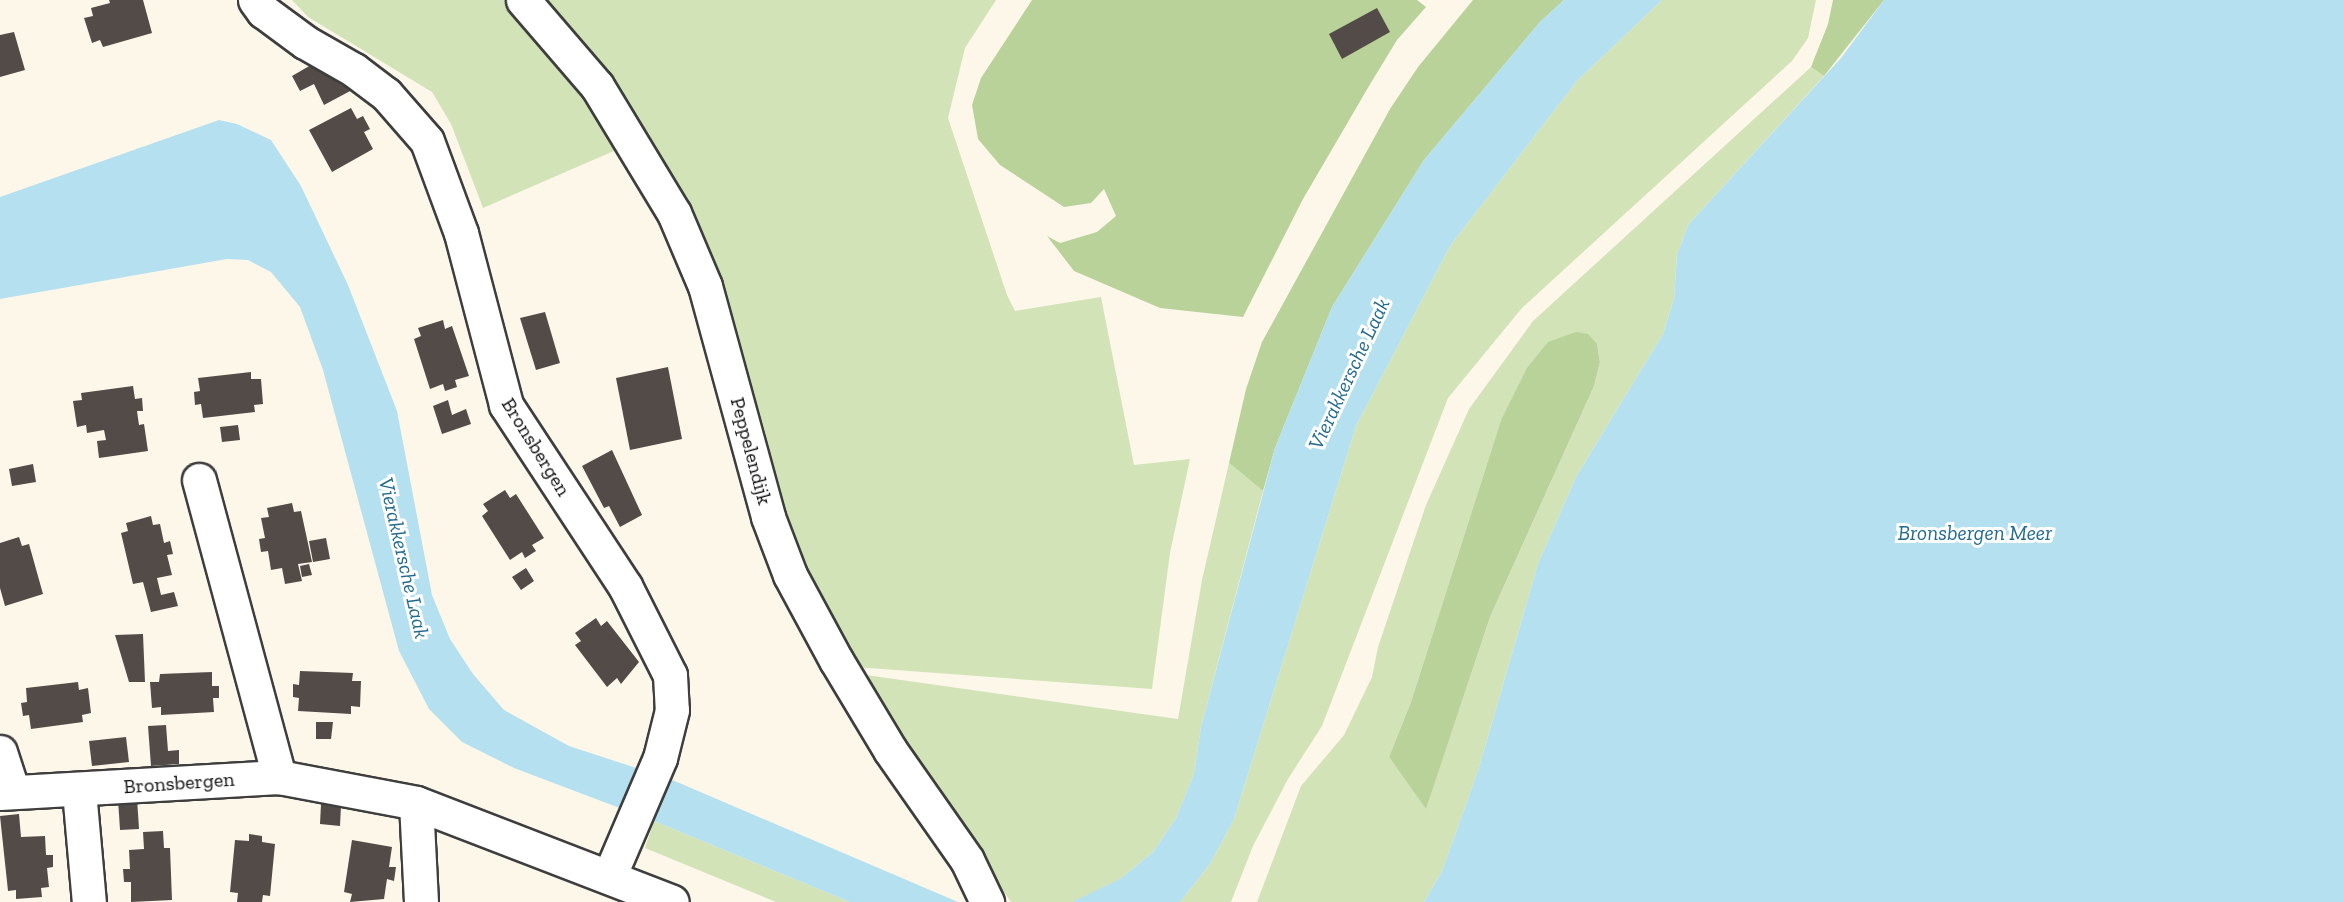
<!DOCTYPE html>
<style>
body{margin:0}
#map{position:relative;width:2344px;height:902px;overflow:hidden;background:#fdf7ea;font-family:"Zilla Slab",serif}
div>[style]{position:absolute}
.green>*{inset:0;background:#d3e3b8}
.forest>*{inset:0;background:#b9d299}
.water>*{inset:0;background:#b5e0ef}
.building>*{inset:0;background:#524b48}
.roads{filter:drop-shadow(2px 0 #3e3e3e) drop-shadow(-2px 0 #3e3e3e) drop-shadow(0 2px #3e3e3e) drop-shadow(0 -2px #3e3e3e)}
.minor>*{height:33px;margin:-16.5px;padding:0 16.5px;transform-origin:16.5px;border-radius:16.5px;background:#fff}
span{translate:-50% -50%;white-space:nowrap;text-align:center;line-height:1.15;-webkit-text-stroke:6px #fff;paint-order:stroke}
.street-label{font-size:20px;color:#0b0b0b}
.water-label{font-size:21px;color:#226b8e;font-style:italic}
</style>
<div id="map">
<div class="green">
<div style="clip-path:polygon(292px 0,509px 0,623px 147px,483px 208px,451px 124px,432px 92px,308px 17px)"></div>
<div style="clip-path:polygon(542px 0,996px 0,965px 48px,948px 118px,1007px 295px,1015px 311px,1101px 297px,1134px 465px,1190px 459px,1170px 553px,1152px 689px,855px 667px,795px 565px,764px 427px,705px 244px)"></div>
<div style="clip-path:polygon(1662px 0,1816px 0,1808px 38px,1792px 61px,1522px 308px,1448px 398px,1322px 726px,1288px 779px,1253px 846px,1231px 902px,1180px 902px,1210px 864px,1234px 819px,1356px 426px,1450px 246px,1577px 81px)"></div>
<div style="clip-path:polygon(evenodd,1811px 67px,1824px 76px,1688px 225px,1677px 255px,1674px 298px,1663px 334px,1576px 477px,1538px 564px,1478px 771px,1442px 871px,1424px 902px,1257px 902px,1301px 786px,1344px 735px,1372px 677px,1378px 647px,1426px 505px,1469px 409px,1533px 321px,1811px 67px,1597px 344px,1600px 362px,1594px 386px,1490px 617px,1426px 808px,1389px 757px,1411px 702px,1501px 420px,1597px 344px)"></div>
<div style="clip-path:polygon(1229px 463px,1263px 491px,1201px 727px,1194px 774px,1176px 818px,1153px 852px,1120px 879px,1087px 897px,1072px 902px,1011px 902px,925px 781px,859px 674px,1178px 719px,1202px 580px)"></div>
<div style="clip-path:polygon(654px 821px,850px 902px,776px 902px,645px 848px)"></div>
</div>
<div class="forest">
<div style="clip-path:polygon(1032px 0,1417px 0,1426px 7px,1397px 40px,1369px 86px,1303px 199px,1243px 317px,1160px 308px,1074px 271px,1047px 236px,1060px 243px,1097px 232px,1116px 216px,1104px 189px,1091px 203px,1064px 207px,1000px 165px,978px 139px,972px 105px,981px 78px)"></div>
<div style="clip-path:polygon(1473px 0,1564px 0,1540px 22px,1424px 160px,1332px 307px,1275px 448px,1263px 491px,1229px 463px,1246px 389px,1262px 342px,1390px 109px,1418px 67px)"></div>
<div style="clip-path:polygon(1833px 0,1884px 0,1824px 76px,1811px 67px,1828px 24px)"></div>
<div style="clip-path:polygon(1576px 332px,1588px 334px,1597px 344px,1600px 362px,1594px 386px,1490px 617px,1426px 809px,1389px 757px,1411px 702px,1501px 420px,1527px 368px,1548px 342px)"></div>
</div>
<div class="water">
<div style="clip-path:polygon(1564px 0,1662px 0,1577px 81px,1450px 246px,1356px 426px,1234px 819px,1210px 864px,1180px 902px,1072px 902px,1120px 879px,1153px 852px,1176px 818px,1194px 774px,1201px 727px,1275px 448px,1332px 307px,1424px 160px,1540px 22px)"></div>
<div style="clip-path:polygon(1884px 0,2344px 0,2344px 902px,1424px 902px,1442px 871px,1478px 771px,1538px 564px,1576px 477px,1663px 334px,1674px 298px,1677px 255px,1688px 225px,1841px 58px)"></div>
<div style="clip-path:polygon(219px 120px,237px 124px,271px 140px,301px 186px,348px 285px,397px 411px,432px 595px,450px 639px,473px 674px,504px 710px,569px 746px,670px 779px,958px 902px,850px 902px,654px 821px,514px 768px,462px 742px,429px 709px,399px 651px,323px 370px,300px 307px,271px 272px,248px 260px,227px 259px,0 299px,0 197px)"></div>
</div>
<div class="building">
<div style="clip-path:polygon(109px 0,143px 0,152px 33px,103px 47px,100px 40px,92px 43px,84px 18px,93px 16px,91px 8px,110px 3px)"></div>
<div style="clip-path:polygon(1377px 8px,1390px 32px,1342px 59px,1329px 34px)"></div>
<div style="clip-path:polygon(14px 32px,25px 70px,0 77px,0 35px)"></div>
<div style="clip-path:polygon(311px 65px,352px 90px,324px 105px,314px 84px,300px 91px,292px 76px)"></div>
<div style="clip-path:polygon(351px 108px,357px 119px,363px 116px,370px 129px,364px 132px,373px 149px,332px 172px,309px 130px)"></div>
<div style="clip-path:polygon(545px 312px,560px 363px,536px 370px,520px 318px)"></div>
<div style="clip-path:polygon(443px 320px,445px 329px,452px 326px,469px 376px,455px 380px,457px 387px,445px 391px,443px 384px,430px 389px,414px 339px,421px 336px,418px 328px)"></div>
<div style="clip-path:polygon(668px 367px,682px 439px,630px 450px,616px 378px)"></div>
<div style="clip-path:polygon(251px 372px,251px 379px,261px 379px,263px 404px,254px 405px,255px 412px,203px 418px,201px 404px,195px 405px,194px 392px,200px 391px,198px 378px)"></div>
<div style="clip-path:polygon(133px 386px,135px 399px,142px 398px,143px 411px,137px 411px,139px 425px,144px 424px,148px 451px,99px 458px,97px 441px,106px 440px,104px 430px,87px 433px,86px 425px,77px 427px,73px 401px,82px 400px,81px 393px)"></div>
<div style="clip-path:polygon(448px 400px,452px 415px,466px 409px,471px 424px,442px 434px,433px 406px)"></div>
<div style="clip-path:polygon(238px 425px,240px 440px,222px 442px,220px 427px)"></div>
<div style="clip-path:polygon(612px 450px,642px 515px,620px 527px,609px 506px,604px 508px,582px 466px)"></div>
<div style="clip-path:polygon(33px 464px,36px 482px,12px 486px,9px 469px)"></div>
<div style="clip-path:polygon(505px 490px,510px 498px,516px 494px,544px 538px,532px 545px,536px 551px,525px 558px,522px 552px,510px 560px,482px 516px,488px 511px,483px 504px)"></div>
<div style="clip-path:polygon(292px 503px,294px 512px,301px 511px,312px 562px,298px 564px,302px 581px,285px 584px,282px 568px,271px 570px,268px 551px,261px 552px,259px 539px,265px 538px,261px 518px,269px 517px,267px 508px)"></div>
<div style="clip-path:polygon(151px 516px,153px 525px,160px 524px,164px 543px,170px 541px,173px 554px,167px 555px,172px 575px,157px 578px,161px 595px,174px 592px,178px 606px,151px 612px,143px 582px,133px 584px,121px 533px,128px 531px,126px 523px)"></div>
<div style="clip-path:polygon(19px 537px,22px 546px,29px 544px,43px 594px,5px 606px,0 588px,0 543px)"></div>
<div style="clip-path:polygon(326px 538px,330px 559px,313px 562px,309px 541px)"></div>
<div style="clip-path:polygon(309px 564px,312px 575px,302px 577px,300px 566px)"></div>
<div style="clip-path:polygon(526px 568px,534px 581px,521px 590px,512px 577px)"></div>
<div style="clip-path:polygon(596px 618px,601px 626px,607px 621px,639px 662px,621px 684px,617px 678px,607px 687px,575px 645px,581px 641px,575px 633px)"></div>
<div style="clip-path:polygon(143px 634px,145px 682px,129px 682px,115px 635px)"></div>
<div style="clip-path:polygon(300px 671px,353px 673px,352px 681px,361px 681px,360px 707px,351px 706px,351px 714px,298px 711px,299px 698px,293px 697px,293px 684px,299px 685px)"></div>
<div style="clip-path:polygon(212px 672px,212px 686px,219px 686px,219px 698px,213px 698px,214px 712px,161px 715px,161px 707px,152px 708px,150px 682px,159px 682px,160px 674px)"></div>
<div style="clip-path:polygon(78px 682px,79px 690px,88px 688px,91px 713px,82px 715px,83px 722px,31px 729px,29px 715px,23px 716px,21px 703px,27px 702px,26px 688px)"></div>
<div style="clip-path:polygon(316px 722px,333px 722px,331px 739px,316px 739px)"></div>
<div style="clip-path:polygon(166px 725px,168px 751px,179px 750px,179px 764px,151px 766px,148px 726px)"></div>
<div style="clip-path:polygon(126px 737px,129px 762px,92px 766px,89px 741px)"></div>
<div style="clip-path:polygon(137px 798px,139px 829px,120px 830px,118px 799px)"></div>
<div style="clip-path:polygon(321px 804px,341px 806px,340px 826px,320px 824px)"></div>
<div style="clip-path:polygon(19px 814px,21px 837px,45px 836px,46px 855px,53px 855px,53px 867px,47px 868px,49px 887px,41px 888px,42px 897px,16px 899px,16px 890px,8px 891px,0 816px)"></div>
<div style="clip-path:polygon(163px 831px,164px 848px,170px 848px,172px 900px,131px 902px,131px 882px,124px 882px,123px 869px,130px 869px,129px 850px,144px 849px,143px 832px)"></div>
<div style="clip-path:polygon(249px 834px,262px 836px,262px 842px,275px 844px,270px 896px,263px 895px,262px 902px,237px 902px,238px 893px,230px 892px,235px 840px,249px 841px)"></div>
<div style="clip-path:polygon(352px 840px,392px 847px,389px 867px,396px 867px,394px 881px,387px 879px,384px 899px,350px 902px,352px 894px,344px 892px)"></div>
</div>
<div class="roads">
<div class="minor">
<div style="left:255px;top:0;width:14px;rotate:54deg"></div>
<div style="left:263px;top:11px;width:52px;rotate:36.4deg"></div>
<div style="left:305px;top:42px;width:56px;rotate:29.7deg"></div>
<div style="left:354px;top:70px;width:40px;rotate:37deg"></div>
<div style="left:386px;top:94px;width:62px;rotate:48.9deg"></div>
<div style="left:427px;top:141px;width:98px;rotate:69.7deg"></div>
<div style="left:461px;top:233px;width:178px;rotate:75.3deg"></div>
<div style="left:506px;top:405px;width:217px;rotate:56.7deg"></div>
<div style="left:625px;top:586px;width:100px;rotate:63.2deg"></div>
<div style="left:670px;top:675px;width:35px;rotate:87deg"></div>
<div style="left:672px;top:710px;width:49px;rotate:104deg"></div>
<div style="left:660px;top:758px;width:129px;rotate:113.2deg"></div>
<div style="left:523px;top:0;width:113px;rotate:49.3deg"></div>
<div style="left:597px;top:86px;width:149px;rotate:58.8deg"></div>
<div style="left:674px;top:213px;width:79px;rotate:67deg"></div>
<div style="left:705px;top:286px;width:239px;rotate:74.7deg"></div>
<div style="left:768px;top:517px;width:62px;rotate:69.2deg"></div>
<div style="left:790px;top:575px;width:97px;rotate:61.6deg"></div>
<div style="left:836px;top:660px;width:105px;rotate:59deg"></div>
<div style="left:890px;top:750px;width:134px;rotate:55deg"></div>
<div style="left:967px;top:860px;width:47px;rotate:64.5deg"></div>
<div style="left:199px;top:480px;width:308px;rotate:74.9deg"></div>
<div style="left:0;top:752px;width:40px;rotate:72deg"></div>
<div style="left:79px;top:791px;width:111px;rotate:84.9deg"></div>
<div style="left:0;top:793px;width:279px;rotate:-3.3deg"></div>
<div style="left:279px;top:777px;width:139px;rotate:10.7deg"></div>
<div style="left:416px;top:803px;width:274px;rotate:21.1deg"></div>
<div style="left:416px;top:803px;width:99px;rotate:87.1deg"></div>
</div>
</div>
<div class="street-label">
<span style="left:536px;top:447px;rotate:58deg">Bronsbergen</span>
<span style="left:751px;top:451px;rotate:75deg">Peppelendijk</span>
<span style="left:179px;top:783px;rotate:-4deg">Bronsbergen</span>
</div>
<div class="water-label">
<span style="left:1349px;top:374px;rotate:-65deg">Vierakkersche Laak</span>
<span style="left:1975px;top:533px">Bronsbergen Meer</span>
<span style="left:404px;top:558px;rotate:77deg">Vierakkersche Laak</span>
</div>
</div>
